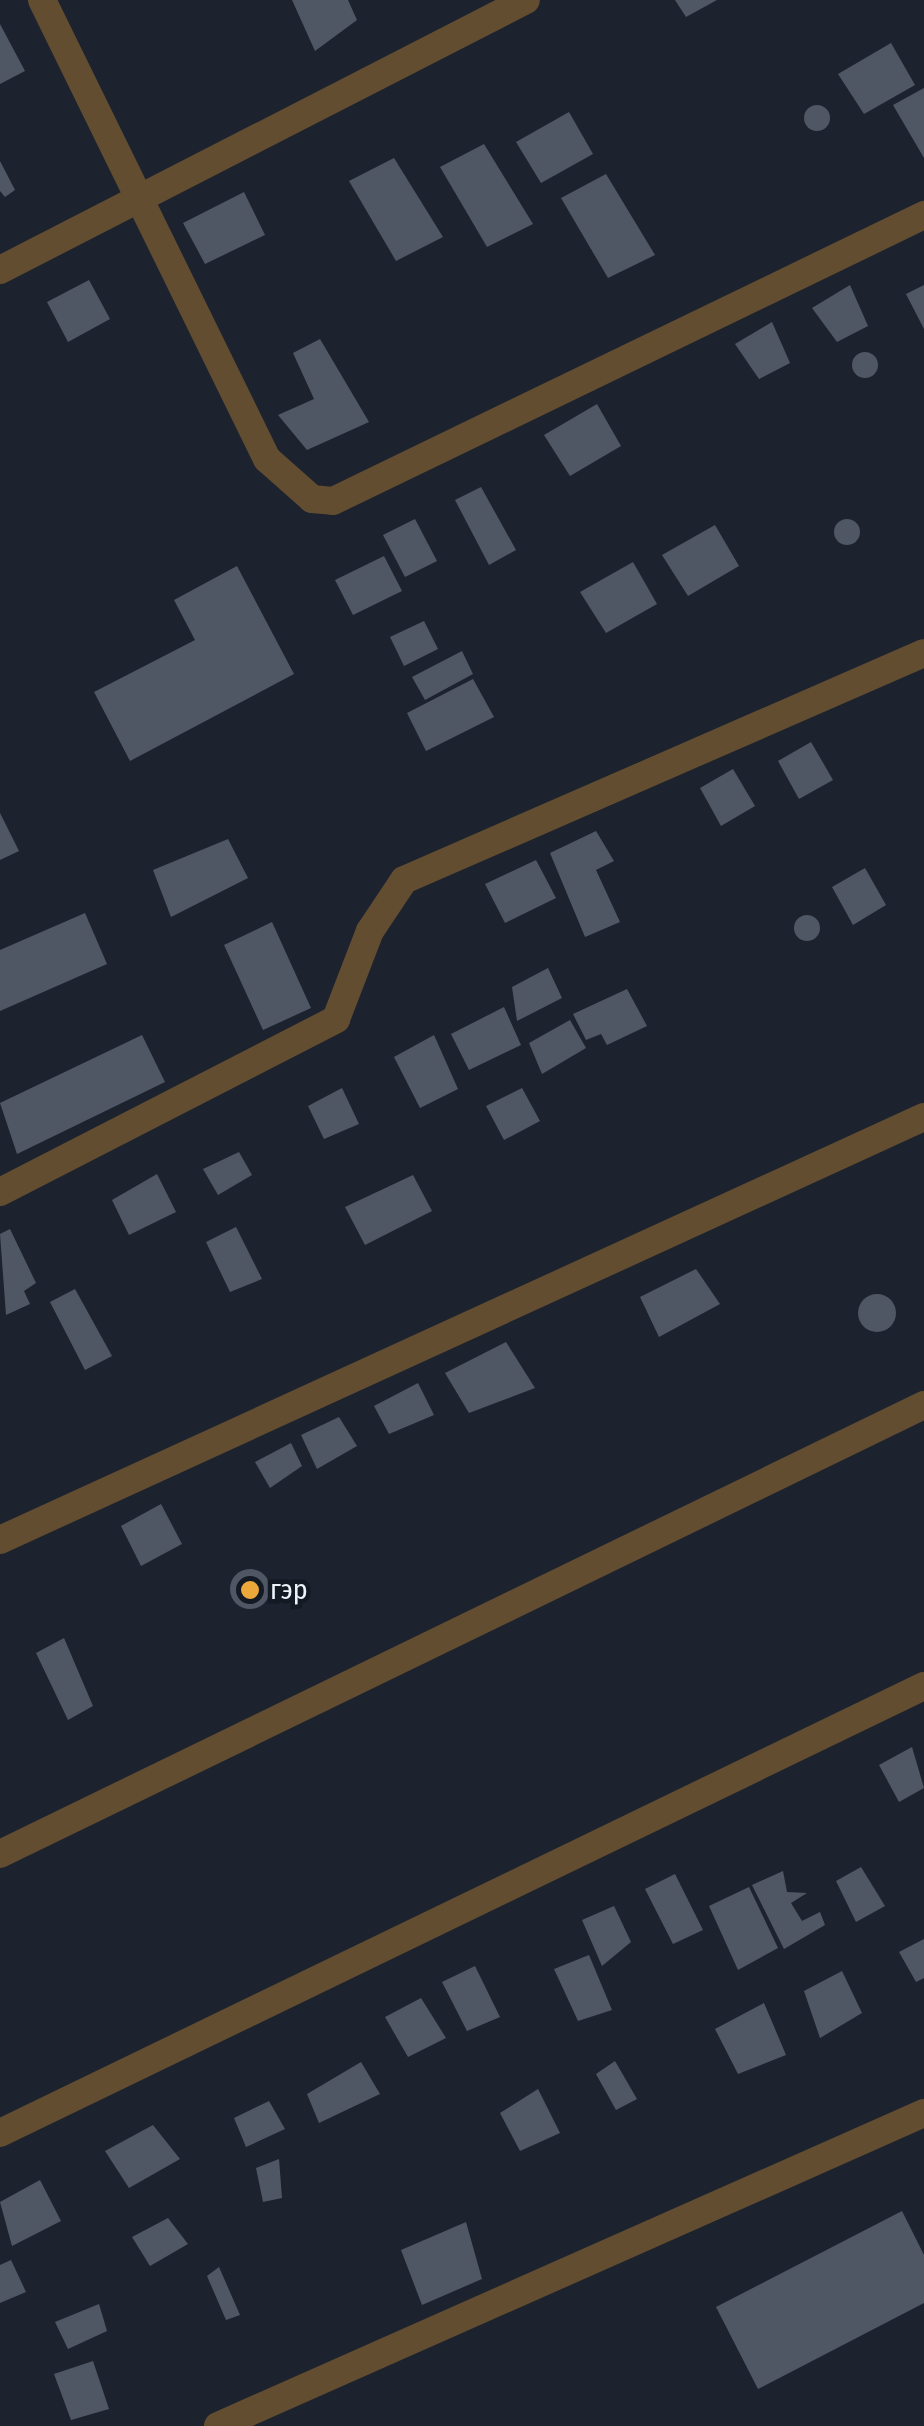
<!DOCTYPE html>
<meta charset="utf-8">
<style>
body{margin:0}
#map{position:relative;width:924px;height:2426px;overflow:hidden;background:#1d232e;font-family:"Fira Sans Condensed",sans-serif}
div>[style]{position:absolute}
.building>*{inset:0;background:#505764}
.round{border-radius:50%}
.street>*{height:28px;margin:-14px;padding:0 14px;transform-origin:14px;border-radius:14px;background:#624d31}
.dots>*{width:28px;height:28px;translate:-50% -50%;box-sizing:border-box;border:5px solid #141a24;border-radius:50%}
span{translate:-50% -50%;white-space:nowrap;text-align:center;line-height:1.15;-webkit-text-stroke:9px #141a24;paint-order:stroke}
.poi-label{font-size:28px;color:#eef2fa}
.left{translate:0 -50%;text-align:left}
</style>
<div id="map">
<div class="building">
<div style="clip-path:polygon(292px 0,348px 0,357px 20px,315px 51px)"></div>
<div style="clip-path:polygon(675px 0,717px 0,686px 17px)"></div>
<div style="clip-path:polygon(0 24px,25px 71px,0 84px)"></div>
<div style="clip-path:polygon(891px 43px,915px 85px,864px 114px,838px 74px)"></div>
<div style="clip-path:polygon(924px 88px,924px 158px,893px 105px)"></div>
<div class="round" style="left:804px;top:105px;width:26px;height:26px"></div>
<div style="clip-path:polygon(569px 112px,593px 154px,541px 183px,516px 142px)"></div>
<div style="clip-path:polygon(484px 144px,533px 224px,487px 247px,440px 167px)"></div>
<div style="clip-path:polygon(394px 158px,443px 237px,396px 261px,349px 181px)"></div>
<div style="clip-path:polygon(0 161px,15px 190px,5px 197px,0 191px)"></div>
<div style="clip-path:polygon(606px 174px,655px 255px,608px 278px,561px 198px)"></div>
<div style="clip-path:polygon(244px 192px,265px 235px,205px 264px,183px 223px)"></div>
<div style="clip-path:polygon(89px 280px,110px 319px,68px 342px,47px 302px)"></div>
<div style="clip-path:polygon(850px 285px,868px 326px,837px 342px,812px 308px)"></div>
<div style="clip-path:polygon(924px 285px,924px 329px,906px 294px)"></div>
<div style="clip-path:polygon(772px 322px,790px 363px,759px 379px,735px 344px)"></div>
<div style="clip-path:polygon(320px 339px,369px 422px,307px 450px,278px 415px,314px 399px,293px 353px)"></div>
<div class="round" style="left:852px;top:352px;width:26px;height:26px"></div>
<div style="clip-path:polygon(597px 404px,621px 446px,570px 476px,544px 435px)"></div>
<div style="clip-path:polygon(481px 487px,516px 550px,489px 565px,455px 500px)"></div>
<div style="clip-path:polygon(415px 519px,437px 561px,405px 577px,383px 535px)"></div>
<div class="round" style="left:834px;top:519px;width:26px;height:26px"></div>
<div style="clip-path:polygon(715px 525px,739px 566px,688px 596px,662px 555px)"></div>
<div style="clip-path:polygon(384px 556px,402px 591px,353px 615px,335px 580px)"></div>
<div style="clip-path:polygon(633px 562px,657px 604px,606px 633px,580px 592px)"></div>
<div style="clip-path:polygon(237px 566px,294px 674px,130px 761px,94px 692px,195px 640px,174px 600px)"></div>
<div style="clip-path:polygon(424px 621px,438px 649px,404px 666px,390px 637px)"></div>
<div style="clip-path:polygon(462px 651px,473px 674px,425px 700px,412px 677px)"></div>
<div style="clip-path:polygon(473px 679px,494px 717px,426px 751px,407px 713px)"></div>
<div style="clip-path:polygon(811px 742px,833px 780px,799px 799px,778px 761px)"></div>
<div style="clip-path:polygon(733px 769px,755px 806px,721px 826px,700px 788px)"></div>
<div style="clip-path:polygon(0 813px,19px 851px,0 860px)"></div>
<div style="clip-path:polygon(596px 831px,614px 861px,596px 870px,620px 922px,585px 937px,550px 853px)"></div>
<div style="clip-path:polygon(228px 839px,248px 878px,171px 917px,153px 870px)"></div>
<div style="clip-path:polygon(536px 860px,556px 898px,505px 923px,485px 884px)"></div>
<div style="clip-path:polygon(865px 868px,886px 905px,853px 925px,832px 887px)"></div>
<div style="clip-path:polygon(85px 913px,107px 964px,0 1011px,0 950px)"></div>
<div class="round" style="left:794px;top:915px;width:26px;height:26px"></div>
<div style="clip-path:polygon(272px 922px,311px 1008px,263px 1030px,224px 945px)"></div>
<div style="clip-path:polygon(548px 968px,562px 998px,517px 1021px,512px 987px)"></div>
<div style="clip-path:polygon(627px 989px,647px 1026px,607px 1045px,601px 1034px,586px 1040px,573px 1014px)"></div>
<div style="clip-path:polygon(504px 1007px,521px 1045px,469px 1070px,451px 1034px)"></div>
<div style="clip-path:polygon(570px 1020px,586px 1048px,542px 1074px,529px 1043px)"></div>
<div style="clip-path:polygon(142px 1035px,165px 1082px,17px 1154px,0 1103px)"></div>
<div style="clip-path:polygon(434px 1035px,458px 1089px,420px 1108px,394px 1057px)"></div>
<div style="clip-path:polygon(342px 1088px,359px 1124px,324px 1139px,308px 1106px)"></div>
<div style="clip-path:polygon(522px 1088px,540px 1121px,504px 1140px,486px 1106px)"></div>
<div style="clip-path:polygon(239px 1152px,252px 1175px,218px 1195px,203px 1169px)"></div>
<div style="clip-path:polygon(157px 1174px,176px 1212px,129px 1235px,112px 1200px)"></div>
<div style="clip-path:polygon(413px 1175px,432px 1211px,365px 1245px,345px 1207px)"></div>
<div style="clip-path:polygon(236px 1227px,262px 1279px,230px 1292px,206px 1242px)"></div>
<div style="clip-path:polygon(10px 1229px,36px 1283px,24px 1291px,30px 1304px,6px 1315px,0 1234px)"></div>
<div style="clip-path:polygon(696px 1269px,720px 1304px,659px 1337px,640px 1297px)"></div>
<div style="clip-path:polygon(75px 1289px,112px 1356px,85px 1370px,50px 1302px)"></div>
<div class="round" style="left:858px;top:1294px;width:38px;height:38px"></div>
<div style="clip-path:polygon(506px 1342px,535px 1388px,469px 1413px,445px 1373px)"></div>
<div style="clip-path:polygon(418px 1383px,434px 1415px,389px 1434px,374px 1406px)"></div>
<div style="clip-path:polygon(339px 1417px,357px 1446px,317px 1469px,301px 1435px)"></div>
<div style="clip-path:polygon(291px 1443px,302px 1466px,270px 1488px,255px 1462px)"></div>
<div style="clip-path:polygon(161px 1504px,182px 1544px,141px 1566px,121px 1526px)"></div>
<div class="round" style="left:230px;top:1569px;width:40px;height:40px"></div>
<div style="clip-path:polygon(64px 1638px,93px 1706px,68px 1720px,36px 1653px)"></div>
<div style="clip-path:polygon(912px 1747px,924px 1788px,899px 1802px,879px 1765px)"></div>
<div style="clip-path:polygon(861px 1867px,885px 1906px,856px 1922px,836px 1881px)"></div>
<div style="clip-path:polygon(783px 1871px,787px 1892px,807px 1893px,791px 1903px,802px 1921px,820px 1912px,825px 1925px,784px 1949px,752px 1885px)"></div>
<div style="clip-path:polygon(675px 1874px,703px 1930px,673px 1944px,645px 1889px)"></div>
<div style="clip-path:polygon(749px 1887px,778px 1948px,738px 1970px,709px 1906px)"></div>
<div style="clip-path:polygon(614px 1906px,631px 1942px,602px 1966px,582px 1920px)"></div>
<div style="clip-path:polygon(924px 1939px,924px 1978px,916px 1982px,899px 1952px)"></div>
<div style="clip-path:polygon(589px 1955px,612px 2010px,578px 2021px,554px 1969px)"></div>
<div style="clip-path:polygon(475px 1966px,500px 2017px,467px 2031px,442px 1982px)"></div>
<div style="clip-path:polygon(842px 1971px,862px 2013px,820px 2038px,804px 1991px)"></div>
<div style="clip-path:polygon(421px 1998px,446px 2038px,408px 2057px,385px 2017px)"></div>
<div style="clip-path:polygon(764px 2003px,786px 2055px,738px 2074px,715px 2029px)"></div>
<div style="clip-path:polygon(615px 2061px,637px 2099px,616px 2110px,596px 2074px)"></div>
<div style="clip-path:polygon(361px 2062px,380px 2094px,319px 2123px,307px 2094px)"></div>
<div style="clip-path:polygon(538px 2089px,560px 2133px,520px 2151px,500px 2113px)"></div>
<div style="clip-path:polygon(269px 2101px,285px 2129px,246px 2147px,234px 2118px)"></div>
<div style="clip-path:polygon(153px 2125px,180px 2159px,129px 2188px,105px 2151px)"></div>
<div style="clip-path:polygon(279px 2159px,282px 2198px,263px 2202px,256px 2168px)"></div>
<div style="clip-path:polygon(40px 2180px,61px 2221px,12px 2246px,0 2202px)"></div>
<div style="clip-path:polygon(902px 2211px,924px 2255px,924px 2303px,758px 2389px,716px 2307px)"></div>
<div style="clip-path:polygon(168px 2218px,188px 2244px,150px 2266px,132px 2237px)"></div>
<div style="clip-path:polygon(466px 2222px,482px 2279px,422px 2305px,401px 2250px)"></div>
<div style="clip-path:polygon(11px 2260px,26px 2292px,0 2303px,0 2265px)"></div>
<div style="clip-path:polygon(219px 2267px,240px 2315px,226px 2320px,207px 2276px)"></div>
<div style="clip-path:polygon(99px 2304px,107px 2331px,68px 2349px,55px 2322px)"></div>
<div style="clip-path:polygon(93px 2361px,109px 2409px,71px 2420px,54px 2374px)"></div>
</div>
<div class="street">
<div style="left:42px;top:0;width:511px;rotate:63.89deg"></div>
<div style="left:267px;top:459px;width:60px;rotate:41.6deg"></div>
<div style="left:312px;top:499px;width:21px;rotate:5deg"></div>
<div style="left:333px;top:501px;width:657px;rotate:-25.82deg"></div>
<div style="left:0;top:270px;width:591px;rotate:-27.17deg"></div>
<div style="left:0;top:1192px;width:378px;rotate:-27.2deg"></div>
<div style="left:336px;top:1019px;width:94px;rotate:-68.9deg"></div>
<div style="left:370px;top:931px;width:61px;rotate:-56.3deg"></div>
<div style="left:404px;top:880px;width:567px;rotate:-23.58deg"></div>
<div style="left:0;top:1540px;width:1016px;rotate:-24.6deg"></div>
<div style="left:0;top:1854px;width:1027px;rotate:-25.92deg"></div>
<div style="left:0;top:2133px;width:1026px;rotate:-25.82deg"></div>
<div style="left:218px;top:2426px;width:772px;rotate:-23.91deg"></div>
</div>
<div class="dots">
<div style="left:250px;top:1590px;background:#eda83b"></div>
</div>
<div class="poi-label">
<span class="left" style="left:270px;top:1590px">гэр</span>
</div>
</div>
